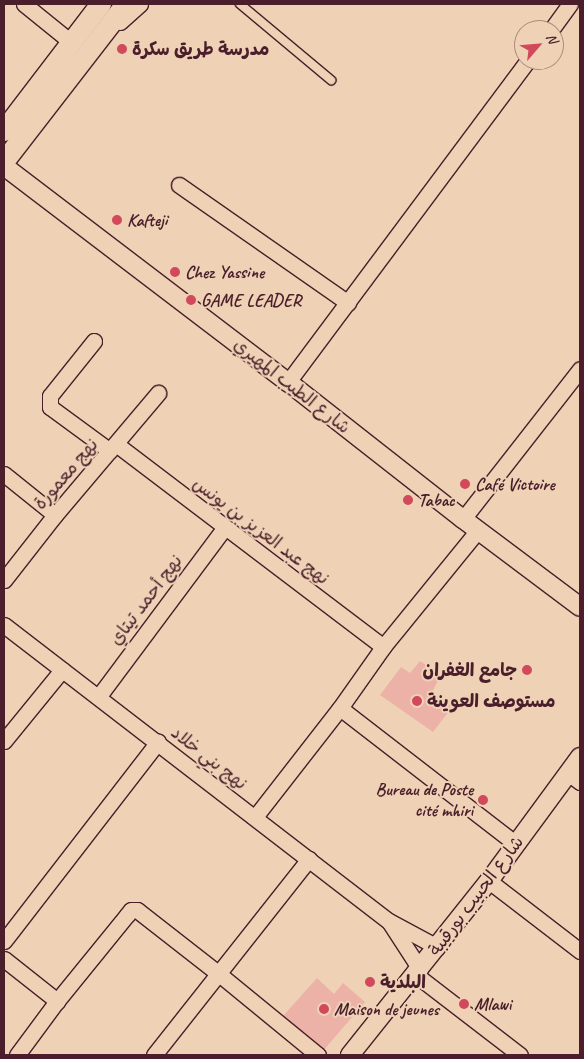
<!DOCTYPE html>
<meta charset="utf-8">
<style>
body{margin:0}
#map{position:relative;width:584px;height:1059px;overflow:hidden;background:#efd2b6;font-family:Caveat,"Playpen Sans Arabic",sans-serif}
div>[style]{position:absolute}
.building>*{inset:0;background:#ecb2a8}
.roads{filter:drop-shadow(1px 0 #4a1f2b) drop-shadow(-1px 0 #4a1f2b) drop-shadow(0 1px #4a1f2b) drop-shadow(0 -1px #4a1f2b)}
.service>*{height:8px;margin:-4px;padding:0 4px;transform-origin:4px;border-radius:4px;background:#efd2b6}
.minor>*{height:15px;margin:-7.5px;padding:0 7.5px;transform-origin:7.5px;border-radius:7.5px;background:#efd2b6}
.tertiary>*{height:18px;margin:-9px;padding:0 9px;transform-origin:9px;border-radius:9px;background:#efd2b6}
.secondary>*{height:20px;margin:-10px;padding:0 10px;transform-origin:10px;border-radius:10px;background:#efd2b6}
.dots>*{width:14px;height:14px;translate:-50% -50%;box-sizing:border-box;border:2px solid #efd2b6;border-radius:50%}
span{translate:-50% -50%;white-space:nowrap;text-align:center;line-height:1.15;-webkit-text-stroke:4px #efd2b6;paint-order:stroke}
.poi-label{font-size:18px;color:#4a1f2b;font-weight:700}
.left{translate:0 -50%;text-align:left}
.right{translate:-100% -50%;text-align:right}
.street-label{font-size:18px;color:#4a1f2b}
.frame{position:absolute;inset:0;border:5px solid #4a1f2b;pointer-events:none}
.north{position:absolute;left:514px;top:20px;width:50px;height:50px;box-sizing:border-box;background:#efd2b6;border:1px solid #ad8a7e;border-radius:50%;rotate:63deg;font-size:14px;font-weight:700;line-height:20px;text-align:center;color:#4a1f2b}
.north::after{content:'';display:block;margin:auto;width:18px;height:22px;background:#d1495b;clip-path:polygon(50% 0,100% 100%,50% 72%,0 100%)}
</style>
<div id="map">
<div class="building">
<div style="clip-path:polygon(420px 661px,441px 675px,432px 692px,453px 706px,433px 732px,380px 695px,401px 667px,410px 673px)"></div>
<div style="clip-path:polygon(317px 978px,334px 994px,343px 983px,365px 1002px,323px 1051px,283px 1016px)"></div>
</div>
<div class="roads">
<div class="service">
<div style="left:240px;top:4px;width:119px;rotate:39.9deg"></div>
</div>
<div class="minor">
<div style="left:24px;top:4px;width:60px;rotate:39deg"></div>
<div style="left:120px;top:22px;width:27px;rotate:-42deg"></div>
<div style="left:551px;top:30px;width:32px;rotate:-54deg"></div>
<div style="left:179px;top:185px;width:206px;rotate:34.9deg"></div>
<div style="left:94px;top:341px;width:70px;rotate:128.7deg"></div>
<div style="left:50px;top:396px;width:11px;rotate:90deg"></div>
<div style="left:50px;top:407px;width:74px;rotate:36.3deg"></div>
<div style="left:288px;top:382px;width:402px;rotate:-53.3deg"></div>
<div style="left:116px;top:444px;width:335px;rotate:37.2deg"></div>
<div style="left:4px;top:474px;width:65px;rotate:38.8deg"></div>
<div style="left:463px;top:519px;width:190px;rotate:-52deg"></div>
<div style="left:4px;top:580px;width:83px;rotate:-51.9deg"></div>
<div style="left:55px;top:515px;width:160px;rotate:-49.8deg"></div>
<div style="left:4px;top:625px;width:486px;rotate:37.6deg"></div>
<div style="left:389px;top:921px;width:55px;rotate:28.4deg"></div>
<div style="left:99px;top:696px;width:209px;rotate:-53.3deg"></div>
<div style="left:340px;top:708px;width:222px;rotate:37.7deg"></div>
<div style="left:4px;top:741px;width:92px;rotate:-50.8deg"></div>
<div style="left:568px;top:773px;width:15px;rotate:37deg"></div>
<div style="left:255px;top:817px;width:138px;rotate:-52.1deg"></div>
<div style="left:340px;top:708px;width:75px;rotate:-54.8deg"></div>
<div style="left:383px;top:647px;width:151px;rotate:-50.9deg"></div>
<div style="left:489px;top:881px;width:115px;rotate:37.6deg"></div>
<div style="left:390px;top:923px;width:55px;rotate:56.9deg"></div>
<div style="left:4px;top:941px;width:252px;rotate:-52.3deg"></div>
<div style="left:4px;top:959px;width:68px;rotate:38.4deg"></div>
<div style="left:416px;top:975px;width:131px;rotate:37.6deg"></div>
<div style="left:17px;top:1055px;width:67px;rotate:-53.5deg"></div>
<div style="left:57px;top:1001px;width:111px;rotate:-50.9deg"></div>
<div style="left:127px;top:915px;width:6px;rotate:-51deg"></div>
<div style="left:131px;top:910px;width:6px"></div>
<div style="left:137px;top:910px;width:104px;rotate:38deg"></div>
<div style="left:219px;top:974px;width:128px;rotate:39.3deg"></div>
<div style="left:154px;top:1055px;width:250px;rotate:-51.7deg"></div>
</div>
<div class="tertiary">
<div style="left:4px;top:166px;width:357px;rotate:37.3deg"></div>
<div style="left:288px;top:382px;width:222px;rotate:38.1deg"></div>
<div style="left:463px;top:519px;width:146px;rotate:36.9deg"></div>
<div style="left:350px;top:1055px;width:223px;rotate:-51.4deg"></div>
<div style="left:489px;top:881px;width:154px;rotate:-53.7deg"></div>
</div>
<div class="secondary">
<div style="left:4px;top:131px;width:160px;rotate:-52.6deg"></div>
<div style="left:4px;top:162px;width:200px;rotate:-52.3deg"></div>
</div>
</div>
<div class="dots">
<div style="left:122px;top:49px;background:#d1495b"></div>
<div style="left:117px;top:220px;background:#d1495b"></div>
<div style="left:175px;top:272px;background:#d1495b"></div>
<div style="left:191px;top:300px;background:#d1495b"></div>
<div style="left:465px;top:484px;background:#d1495b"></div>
<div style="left:408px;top:500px;background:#d1495b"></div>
<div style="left:527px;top:670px;background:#d1495b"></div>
<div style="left:417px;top:701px;background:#d1495b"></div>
<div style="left:483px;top:800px;background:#d1495b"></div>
<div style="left:370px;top:982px;background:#d1495b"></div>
<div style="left:464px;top:1004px;background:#d1495b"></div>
<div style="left:324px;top:1009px;background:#d1495b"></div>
</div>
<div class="poi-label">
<span class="left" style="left:132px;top:49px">مدرسة طريق سكرة</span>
<span class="left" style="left:127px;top:220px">Kafteji</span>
<span class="left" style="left:185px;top:272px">Chez Yassine</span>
<span class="left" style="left:201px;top:300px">GAME LEADER</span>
<span class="left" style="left:475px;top:484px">Café Victoire</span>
<span class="left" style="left:418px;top:500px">Tabac</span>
<span class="right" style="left:517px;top:670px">جامع الغفران</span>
<span class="left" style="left:427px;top:701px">مستوصف العوينة</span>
<span class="right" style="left:473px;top:800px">Bureau de Poste<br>cité mhiri</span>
<span class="left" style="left:380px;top:982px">البلدية</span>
<span class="left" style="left:474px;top:1004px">Mlawi</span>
<span class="left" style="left:334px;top:1009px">Maison de jeunes</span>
</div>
<div class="street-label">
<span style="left:292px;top:386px;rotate:38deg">شارع الطيب المهيري</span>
<span style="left:66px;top:474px;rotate:-49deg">نهج معمورة</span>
<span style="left:261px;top:531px;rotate:37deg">نهج عبد العزيز بن يونس</span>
<span style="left:146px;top:600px;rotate:-53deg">نهج أحمد تيتاي</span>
<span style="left:209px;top:758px;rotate:38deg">نهج بني خلاد</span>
<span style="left:476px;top:896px;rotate:-53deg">شارع الحبيب بورقيبة</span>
</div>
<div class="frame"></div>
<div class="north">N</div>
</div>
